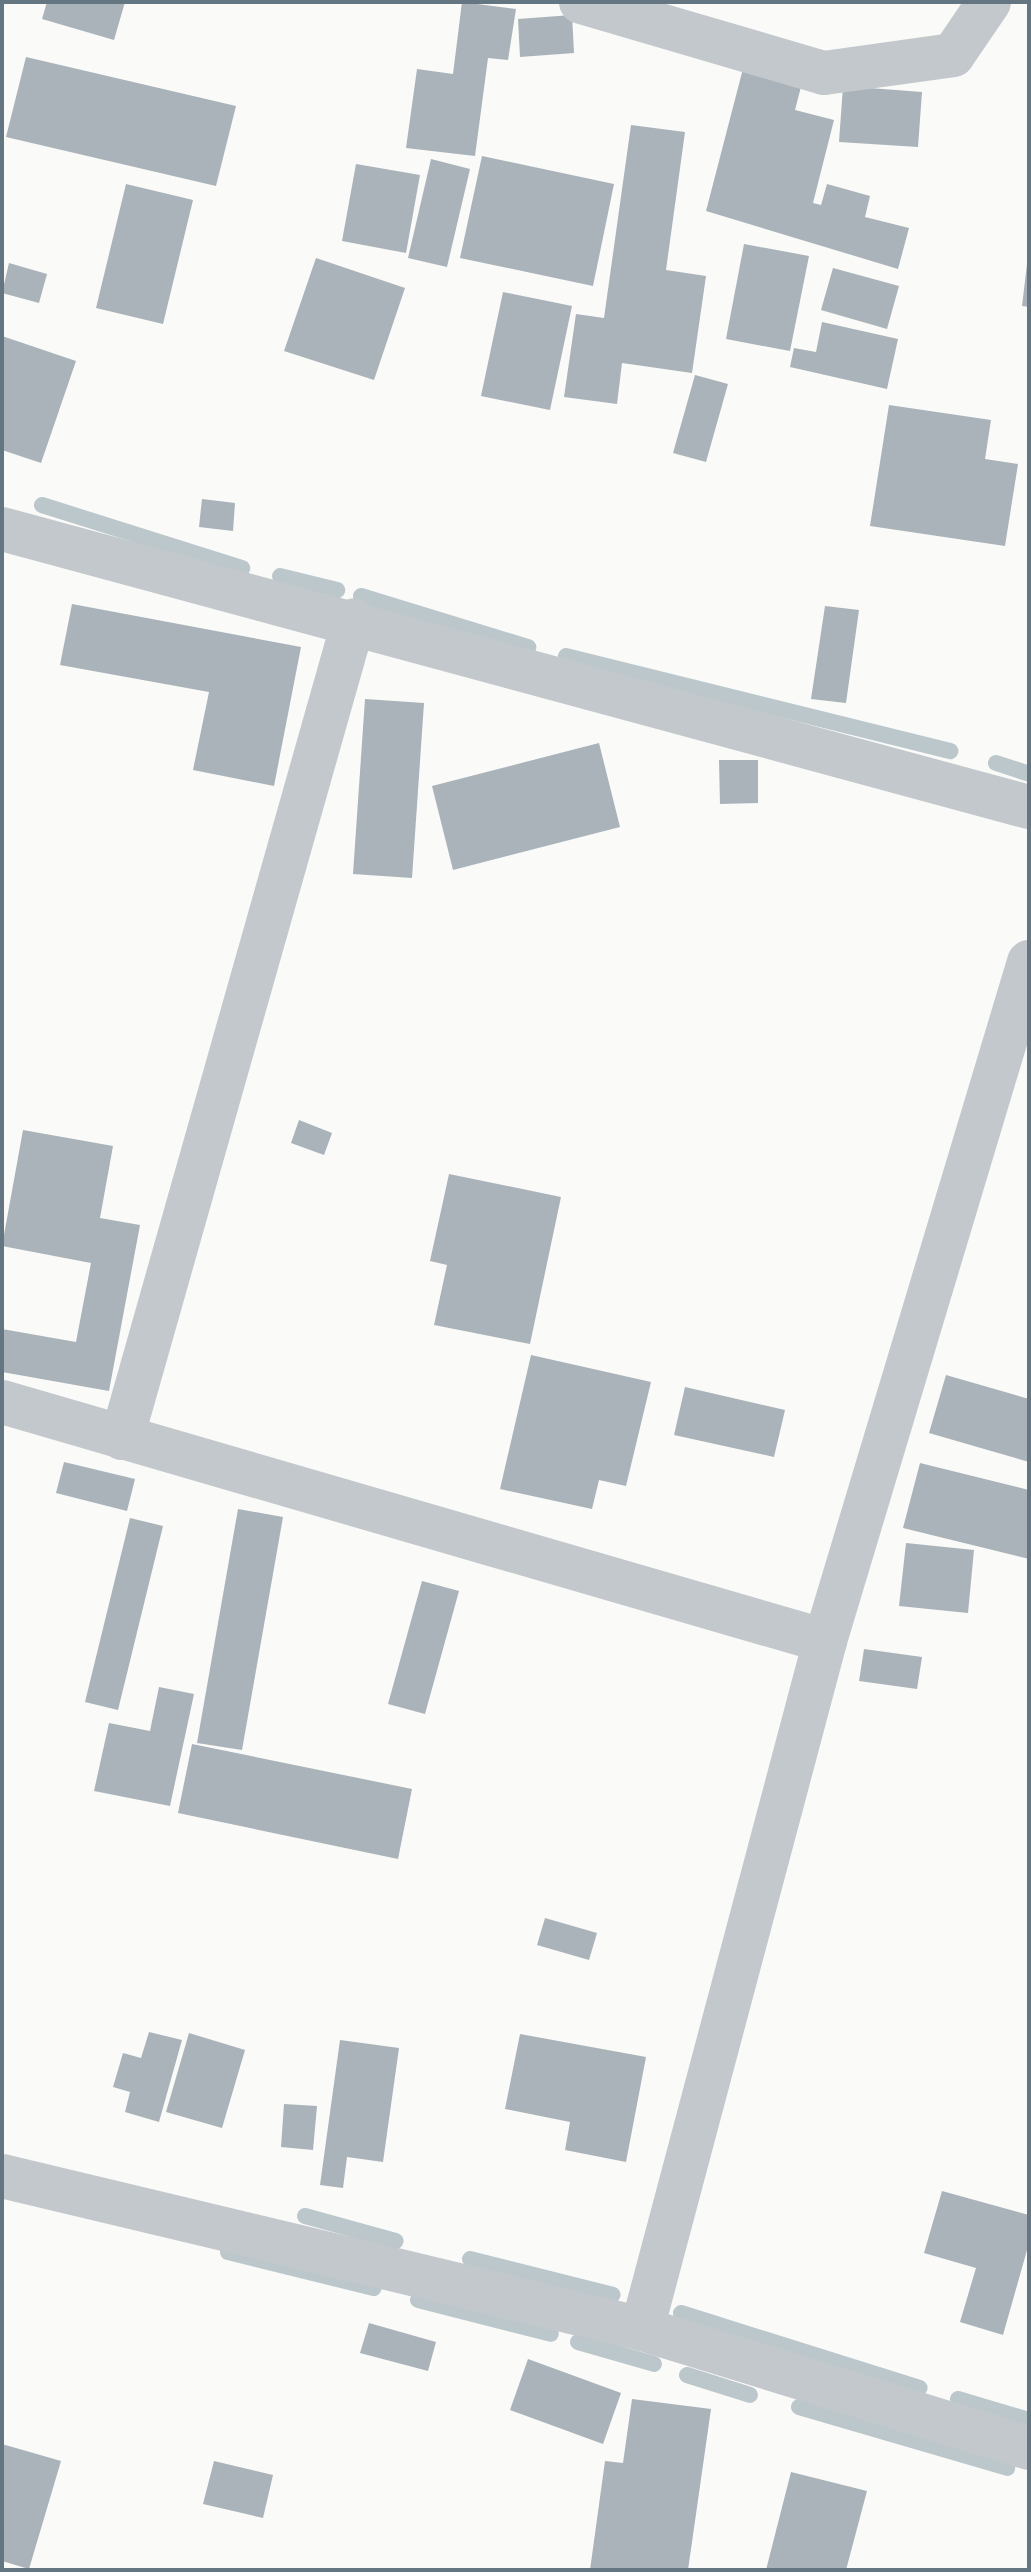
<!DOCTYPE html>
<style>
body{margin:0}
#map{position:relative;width:1031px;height:2572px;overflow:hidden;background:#fafaf8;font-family:"Golos Text",sans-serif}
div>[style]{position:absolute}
.stream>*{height:16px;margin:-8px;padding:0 8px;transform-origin:8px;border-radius:8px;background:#bbc7cb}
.building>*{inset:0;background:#aab3b9}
.street>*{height:44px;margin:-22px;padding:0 22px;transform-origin:22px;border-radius:22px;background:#c3c8cc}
span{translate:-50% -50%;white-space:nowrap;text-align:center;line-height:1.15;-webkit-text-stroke:8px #fff;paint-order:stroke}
.frame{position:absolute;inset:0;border:4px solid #657683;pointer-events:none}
</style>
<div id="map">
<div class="stream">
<div style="left:42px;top:505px;width:210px;rotate:17.5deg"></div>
<div style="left:280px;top:576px;width:59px;rotate:13.8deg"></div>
<div style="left:361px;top:596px;width:175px;rotate:17deg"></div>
<div style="left:566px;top:656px;width:396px;rotate:13.9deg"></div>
<div style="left:996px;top:763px;width:35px;rotate:18deg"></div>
<div style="left:305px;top:2216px;width:94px;rotate:15.4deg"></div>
<div style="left:228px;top:2252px;width:150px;rotate:13.9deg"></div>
<div style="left:470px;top:2259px;width:147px;rotate:14.1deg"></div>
<div style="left:418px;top:2300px;width:137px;rotate:14.3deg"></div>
<div style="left:681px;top:2313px;width:250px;rotate:17.4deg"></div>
<div style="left:578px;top:2342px;width:79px;rotate:16.1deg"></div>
<div style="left:687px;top:2375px;width:66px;rotate:17.6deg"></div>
<div style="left:958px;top:2399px;width:74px;rotate:16.5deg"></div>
<div style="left:799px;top:2407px;width:217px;rotate:16.3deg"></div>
</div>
<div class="building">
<div style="clip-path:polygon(47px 2px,125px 2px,114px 40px,42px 19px)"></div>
<div style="clip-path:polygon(462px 2px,516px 9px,508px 60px,488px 58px,475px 156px,406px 148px,417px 69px,453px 74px)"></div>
<div style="clip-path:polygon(572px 15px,574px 53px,520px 57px,518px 19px)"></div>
<div style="clip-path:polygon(26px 57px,236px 106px,216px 186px,6px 137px)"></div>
<div style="clip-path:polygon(745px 61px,804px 75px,795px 110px,834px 120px,813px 203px,821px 205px,827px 184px,870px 196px,865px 217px,909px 228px,898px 269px,706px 211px)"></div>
<div style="clip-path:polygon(843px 86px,922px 92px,918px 147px,839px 142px)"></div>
<div style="clip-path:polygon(631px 125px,685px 132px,666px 270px,706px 276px,692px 373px,622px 363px,617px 404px,564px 397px,576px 314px,604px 318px)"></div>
<div style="clip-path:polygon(482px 156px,614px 184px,593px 286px,460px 258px)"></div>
<div style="clip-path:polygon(431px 159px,470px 169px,447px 267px,408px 258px)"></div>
<div style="clip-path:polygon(356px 164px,420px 175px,406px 253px,342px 241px)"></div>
<div style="clip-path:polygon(126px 184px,193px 200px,163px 324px,96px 308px)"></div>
<div style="clip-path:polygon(744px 244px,809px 256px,790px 351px,726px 339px)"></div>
<div style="clip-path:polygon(316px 258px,405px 288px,374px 380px,284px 351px)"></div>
<div style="clip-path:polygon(9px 263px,47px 274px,39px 303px,2px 293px)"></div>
<div style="clip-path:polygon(1027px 264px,1029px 264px,1029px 307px,1022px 306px)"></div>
<div style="clip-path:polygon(833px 268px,899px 286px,887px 329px,821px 310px)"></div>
<div style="clip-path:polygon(503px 292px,572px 306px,550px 410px,481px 396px)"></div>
<div style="clip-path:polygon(822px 322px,898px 339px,887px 389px,790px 367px,794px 348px,816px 352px)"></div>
<div style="clip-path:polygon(2px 336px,76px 361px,41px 463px,2px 450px)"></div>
<div style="clip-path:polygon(695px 375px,728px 384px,706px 462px,673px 453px)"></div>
<div style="clip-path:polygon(889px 405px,991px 420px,985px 459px,1018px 464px,1005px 546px,870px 526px)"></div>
<div style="clip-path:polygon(202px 499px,235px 503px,233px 531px,199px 527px)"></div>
<div style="clip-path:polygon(72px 604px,301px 647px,274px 786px,193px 770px,209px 692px,60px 665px)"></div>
<div style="clip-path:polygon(825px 606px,859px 610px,846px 703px,811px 699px)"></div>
<div style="clip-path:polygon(365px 699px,424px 703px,412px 878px,353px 874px)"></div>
<div style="clip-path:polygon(599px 743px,620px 827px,453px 870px,432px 786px)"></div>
<div style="clip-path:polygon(719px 760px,758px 760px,758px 803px,720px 804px)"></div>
<div style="clip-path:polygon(299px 1120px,332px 1133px,324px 1155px,291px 1143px)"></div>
<div style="clip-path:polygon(23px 1130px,113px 1146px,100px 1218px,140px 1225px,109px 1391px,2px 1372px,2px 1329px,76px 1342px,91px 1263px,2px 1246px)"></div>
<div style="clip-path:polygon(449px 1174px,561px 1197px,530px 1344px,434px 1325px,447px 1265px,430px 1261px)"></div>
<div style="clip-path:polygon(531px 1355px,651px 1382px,626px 1486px,599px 1480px,592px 1509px,500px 1489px)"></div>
<div style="clip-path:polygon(946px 1375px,1029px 1399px,1029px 1462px,929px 1433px)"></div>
<div style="clip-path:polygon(685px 1387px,785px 1410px,774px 1457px,674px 1435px)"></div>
<div style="clip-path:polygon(64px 1462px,135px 1479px,127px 1511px,56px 1493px)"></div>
<div style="clip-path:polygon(920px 1463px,1029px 1490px,1029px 1559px,903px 1528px)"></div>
<div style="clip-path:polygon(238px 1509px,283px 1517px,242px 1750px,197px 1743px)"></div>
<div style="clip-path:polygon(130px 1518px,163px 1526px,118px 1710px,85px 1702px)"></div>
<div style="clip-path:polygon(906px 1543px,974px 1550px,968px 1613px,899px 1606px)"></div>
<div style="clip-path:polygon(422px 1581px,459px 1591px,425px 1714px,388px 1704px)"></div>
<div style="clip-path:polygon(864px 1649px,922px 1657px,917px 1689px,859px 1681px)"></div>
<div style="clip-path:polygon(159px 1687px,194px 1694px,170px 1806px,94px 1791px,109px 1723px,150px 1731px)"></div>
<div style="clip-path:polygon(192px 1744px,412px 1789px,398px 1859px,178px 1813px)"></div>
<div style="clip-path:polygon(545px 1918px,597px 1933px,589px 1960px,537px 1945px)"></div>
<div style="clip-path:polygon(149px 2032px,182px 2040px,159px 2122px,125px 2112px,130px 2092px,113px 2087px,123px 2053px,141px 2058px)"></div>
<div style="clip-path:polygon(189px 2033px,245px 2050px,222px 2128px,166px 2112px)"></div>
<div style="clip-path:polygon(520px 2034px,646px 2057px,626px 2162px,565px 2150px,570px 2122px,505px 2109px)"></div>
<div style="clip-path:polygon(340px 2040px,399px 2048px,383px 2162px,347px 2157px,343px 2188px,320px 2185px)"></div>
<div style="clip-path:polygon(284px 2104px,317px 2106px,313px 2150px,281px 2147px)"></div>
<div style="clip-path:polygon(942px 2191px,1029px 2215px,1029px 2243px,1003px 2335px,960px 2322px,976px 2268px,924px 2253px)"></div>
<div style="clip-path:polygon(369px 2323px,436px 2342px,428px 2371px,360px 2353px)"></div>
<div style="clip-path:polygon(528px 2359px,621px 2393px,603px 2444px,510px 2410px)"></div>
<div style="clip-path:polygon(632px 2399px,711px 2409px,688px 2570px,590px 2570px,605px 2461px,623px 2463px)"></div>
<div style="clip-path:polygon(2px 2444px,61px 2461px,29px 2569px,2px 2561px)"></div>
<div style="clip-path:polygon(214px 2461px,273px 2475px,263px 2518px,203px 2504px)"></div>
<div style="clip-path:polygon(791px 2472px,867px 2491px,846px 2570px,766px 2570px)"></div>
</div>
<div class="street">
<div style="left:581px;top:2px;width:253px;rotate:16.3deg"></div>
<div style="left:824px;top:73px;width:130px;rotate:-7.9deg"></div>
<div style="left:953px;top:55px;width:64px;rotate:-55.8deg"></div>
<div style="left:2px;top:529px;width:1064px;rotate:15.15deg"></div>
<div style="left:2px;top:1402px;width:857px;rotate:16.19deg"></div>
<div style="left:122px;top:1438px;width:850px;rotate:-74.17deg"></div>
<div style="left:2px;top:2176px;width:658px;rotate:13.44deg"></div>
<div style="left:642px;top:2329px;width:405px;rotate:17.1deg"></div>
<div style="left:642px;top:2329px;width:712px;rotate:-75.1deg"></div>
<div style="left:825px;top:1641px;width:709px;rotate:-73.28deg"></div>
</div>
<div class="frame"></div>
</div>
